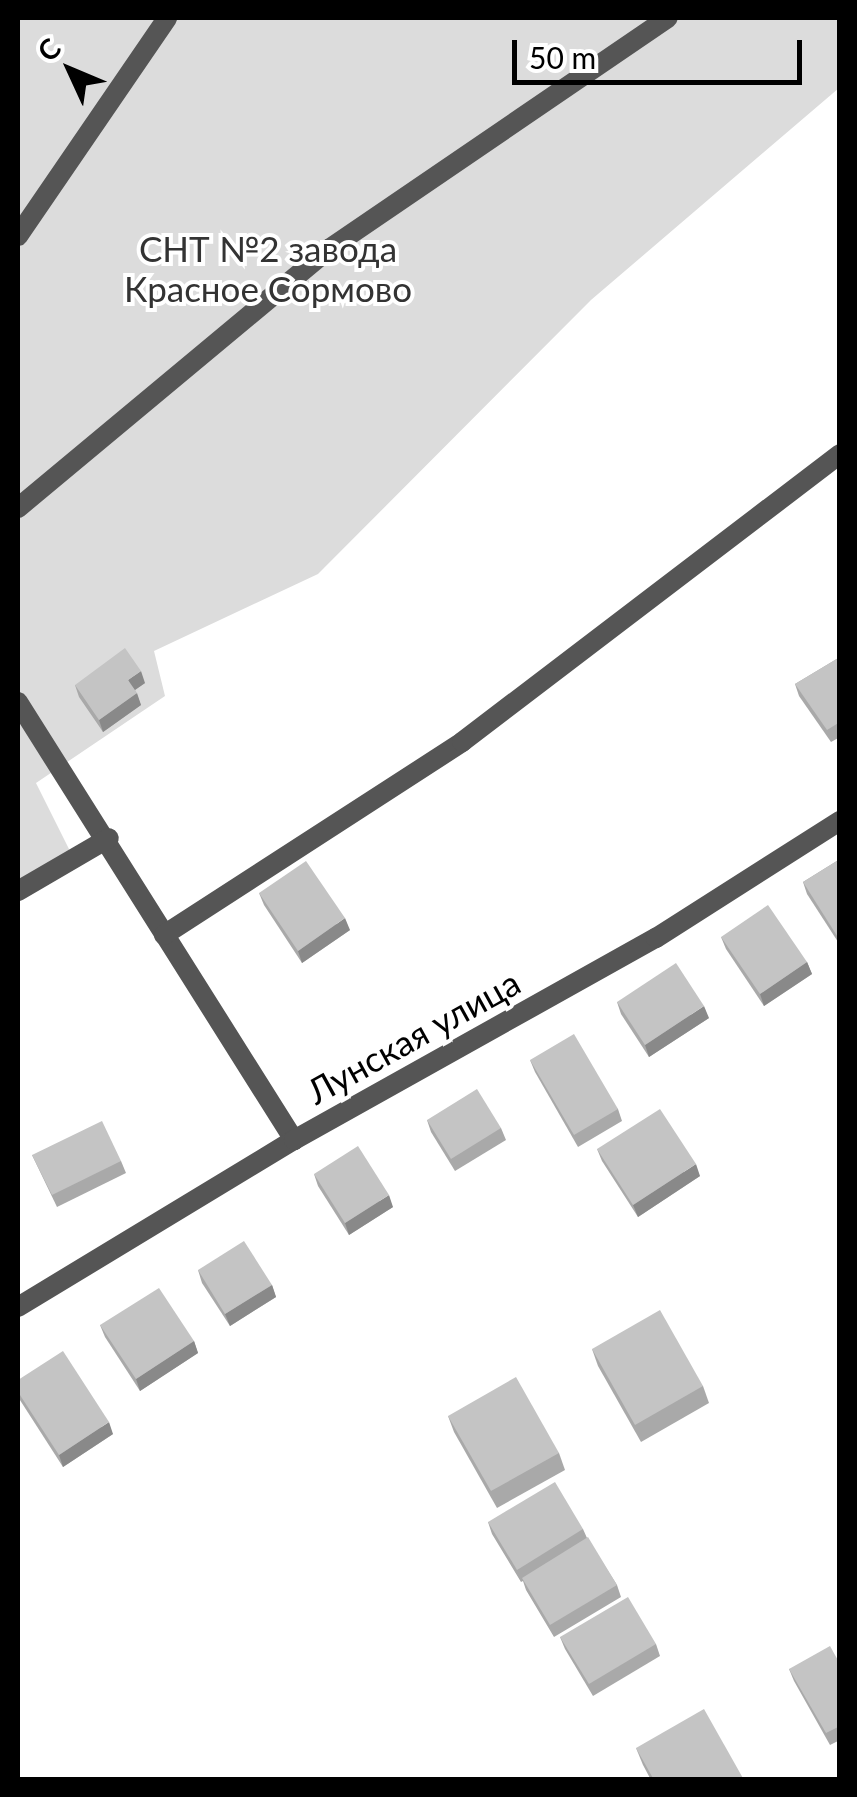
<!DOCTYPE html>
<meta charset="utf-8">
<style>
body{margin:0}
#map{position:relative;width:857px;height:1797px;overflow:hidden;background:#fff;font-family:Lato,sans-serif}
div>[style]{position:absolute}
.green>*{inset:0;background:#dcdcdc}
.street>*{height:20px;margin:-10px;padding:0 10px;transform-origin:10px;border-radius:10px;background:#555}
.wall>*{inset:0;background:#a9a9a9}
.shaded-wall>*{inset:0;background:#898989}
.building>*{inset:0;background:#c4c4c4}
span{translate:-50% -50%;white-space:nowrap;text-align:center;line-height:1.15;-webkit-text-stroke:8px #fff;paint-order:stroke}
.park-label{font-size:35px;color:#333}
.street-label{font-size:35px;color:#000}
.frame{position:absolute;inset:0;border:20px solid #000;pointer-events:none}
.north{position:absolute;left:20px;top:20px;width:100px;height:100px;-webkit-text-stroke:8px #fff;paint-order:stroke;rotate:314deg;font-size:28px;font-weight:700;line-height:40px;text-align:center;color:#000}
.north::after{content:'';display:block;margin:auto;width:35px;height:45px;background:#000;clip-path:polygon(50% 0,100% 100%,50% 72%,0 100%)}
.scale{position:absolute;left:512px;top:40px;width:290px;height:45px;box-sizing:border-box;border:5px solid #000;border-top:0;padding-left:12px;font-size:30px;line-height:35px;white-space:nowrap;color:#000;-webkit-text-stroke:8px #fff;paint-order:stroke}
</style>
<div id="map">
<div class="green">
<div style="clip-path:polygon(18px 18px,839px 18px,839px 88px,591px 300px,318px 574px,154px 651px,165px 696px,36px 783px,78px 867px,18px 902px)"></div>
</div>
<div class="street">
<div style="left:18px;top:236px;width:264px;rotate:-55.6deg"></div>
<div style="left:18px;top:508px;width:405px;rotate:-39.8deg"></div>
<div style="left:329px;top:249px;width:410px;rotate:-34.3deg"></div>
<div style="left:18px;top:702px;width:518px;rotate:57.78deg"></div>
<div style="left:18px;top:891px;width:105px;rotate:-30.2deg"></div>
<div style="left:164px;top:935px;width:355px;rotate:-32.9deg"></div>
<div style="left:462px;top:742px;width:475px;rotate:-37.3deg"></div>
<div style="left:18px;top:1307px;width:323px;rotate:-31.2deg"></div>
<div style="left:294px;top:1140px;width:415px;rotate:-29.2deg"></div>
<div style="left:656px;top:938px;width:218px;rotate:-32.5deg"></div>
</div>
<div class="wall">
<div style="clip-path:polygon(840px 657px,840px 737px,831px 742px,799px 696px,795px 684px)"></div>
<div style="clip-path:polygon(145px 683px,135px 690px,141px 705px,103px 732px,79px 697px,75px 685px)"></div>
<div style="clip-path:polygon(840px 859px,840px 945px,807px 894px,803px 882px)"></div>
<div style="clip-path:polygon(259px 893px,350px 930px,302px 963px,264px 905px)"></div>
<div style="clip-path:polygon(721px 937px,807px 962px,812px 974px,764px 1006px,726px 949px)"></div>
<div style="clip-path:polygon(617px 1002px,709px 1018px,649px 1057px,621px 1014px)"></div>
<div style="clip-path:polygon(530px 1060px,618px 1109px,622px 1121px,578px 1147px,535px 1072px)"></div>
<div style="clip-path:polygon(427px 1120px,501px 1128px,506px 1140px,455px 1171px,431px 1132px)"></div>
<div style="clip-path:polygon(597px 1149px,700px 1176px,638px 1217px,602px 1161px)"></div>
<div style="clip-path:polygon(32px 1155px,121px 1161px,126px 1173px,57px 1207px)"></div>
<div style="clip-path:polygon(314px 1174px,393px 1207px,349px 1235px,318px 1186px)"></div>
<div style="clip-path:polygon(198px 1270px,272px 1285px,276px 1297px,230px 1326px,202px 1283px)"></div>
<div style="clip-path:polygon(100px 1325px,194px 1341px,198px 1353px,140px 1391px,105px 1337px)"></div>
<div style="clip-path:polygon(592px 1349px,703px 1386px,709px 1403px,641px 1442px,598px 1366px)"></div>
<div style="clip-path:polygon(18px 1380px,113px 1434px,63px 1467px,18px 1397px)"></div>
<div style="clip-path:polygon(448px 1416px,559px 1453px,565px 1470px,497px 1508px,454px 1432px)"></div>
<div style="clip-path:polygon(488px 1522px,583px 1529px,587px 1538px,617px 1585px,621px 1597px,554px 1637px,526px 1590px,523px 1581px,521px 1582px,492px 1534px)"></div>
<div style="clip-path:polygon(560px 1637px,656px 1644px,660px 1656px,593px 1696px,565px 1649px)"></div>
<div style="clip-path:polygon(840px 1664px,840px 1740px,830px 1745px,794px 1681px,789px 1669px)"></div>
<div style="clip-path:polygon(636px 1748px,744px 1780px,651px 1780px,643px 1765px)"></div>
</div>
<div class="shaded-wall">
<div style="clip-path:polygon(141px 671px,145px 683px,132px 692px,128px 680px)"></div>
<div style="clip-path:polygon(137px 693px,141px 705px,103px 732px,99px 720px)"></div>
<div style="clip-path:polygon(345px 918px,350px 930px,302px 963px,298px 951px)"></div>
<div style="clip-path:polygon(807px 962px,812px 974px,764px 1006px,760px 994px)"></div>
<div style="clip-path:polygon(704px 1006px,709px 1018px,649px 1057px,645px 1045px)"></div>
<div style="clip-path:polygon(696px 1164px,700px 1176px,638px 1217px,633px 1205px)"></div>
<div style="clip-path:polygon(389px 1195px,393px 1207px,349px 1235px,345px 1223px)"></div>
<div style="clip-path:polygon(272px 1285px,276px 1297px,230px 1326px,225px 1314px)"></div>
<div style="clip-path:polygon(194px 1341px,198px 1353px,140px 1391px,136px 1379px)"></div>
<div style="clip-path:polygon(109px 1422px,113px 1434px,63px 1467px,59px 1455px)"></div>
</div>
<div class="building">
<div style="clip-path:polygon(125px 648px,141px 671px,128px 680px,137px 693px,99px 720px,75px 685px)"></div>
<div style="clip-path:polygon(840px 657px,840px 722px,827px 730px,795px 684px)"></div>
<div style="clip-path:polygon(840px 859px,840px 939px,839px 939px,803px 882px)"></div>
<div style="clip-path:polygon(306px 861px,345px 918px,298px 951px,259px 893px)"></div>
<div style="clip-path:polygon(768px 905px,807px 962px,760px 994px,721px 937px)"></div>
<div style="clip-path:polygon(676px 963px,704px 1006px,645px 1045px,617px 1002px)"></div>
<div style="clip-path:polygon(574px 1034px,618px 1109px,574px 1135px,530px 1060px)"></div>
<div style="clip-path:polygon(477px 1089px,501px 1128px,451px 1159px,427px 1120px)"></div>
<div style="clip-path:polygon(660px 1109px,696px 1164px,633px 1205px,597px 1149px)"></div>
<div style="clip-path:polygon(102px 1121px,121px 1161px,52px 1195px,32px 1155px)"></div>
<div style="clip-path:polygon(358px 1146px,389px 1195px,345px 1223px,314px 1174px)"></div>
<div style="clip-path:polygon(244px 1241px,272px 1285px,225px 1314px,198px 1270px)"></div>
<div style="clip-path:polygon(159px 1288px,194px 1341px,136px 1379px,100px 1325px)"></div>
<div style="clip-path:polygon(660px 1310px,703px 1386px,635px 1425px,592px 1349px)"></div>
<div style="clip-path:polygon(63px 1351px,109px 1422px,59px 1455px,18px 1392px,18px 1380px)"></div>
<div style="clip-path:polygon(516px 1377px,559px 1453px,491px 1491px,448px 1416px)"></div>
<div style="clip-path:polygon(555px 1482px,583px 1529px,517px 1570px,488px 1522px)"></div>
<div style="clip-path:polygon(588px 1537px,617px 1585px,550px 1625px,522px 1578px)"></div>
<div style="clip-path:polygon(628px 1597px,656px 1644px,589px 1684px,560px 1637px)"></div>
<div style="clip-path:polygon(830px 1646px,840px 1664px,840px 1726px,826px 1733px,789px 1669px)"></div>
<div style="clip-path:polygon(704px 1709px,744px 1780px,654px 1780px,636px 1748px)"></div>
</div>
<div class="park-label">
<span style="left:268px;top:268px">СНТ №2 завода<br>Красное Сормово</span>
</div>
<div class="street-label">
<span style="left:413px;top:1036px;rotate:-29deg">Лунская улица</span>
</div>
<div class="frame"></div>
<div class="north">С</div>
<div class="scale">50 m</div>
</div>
